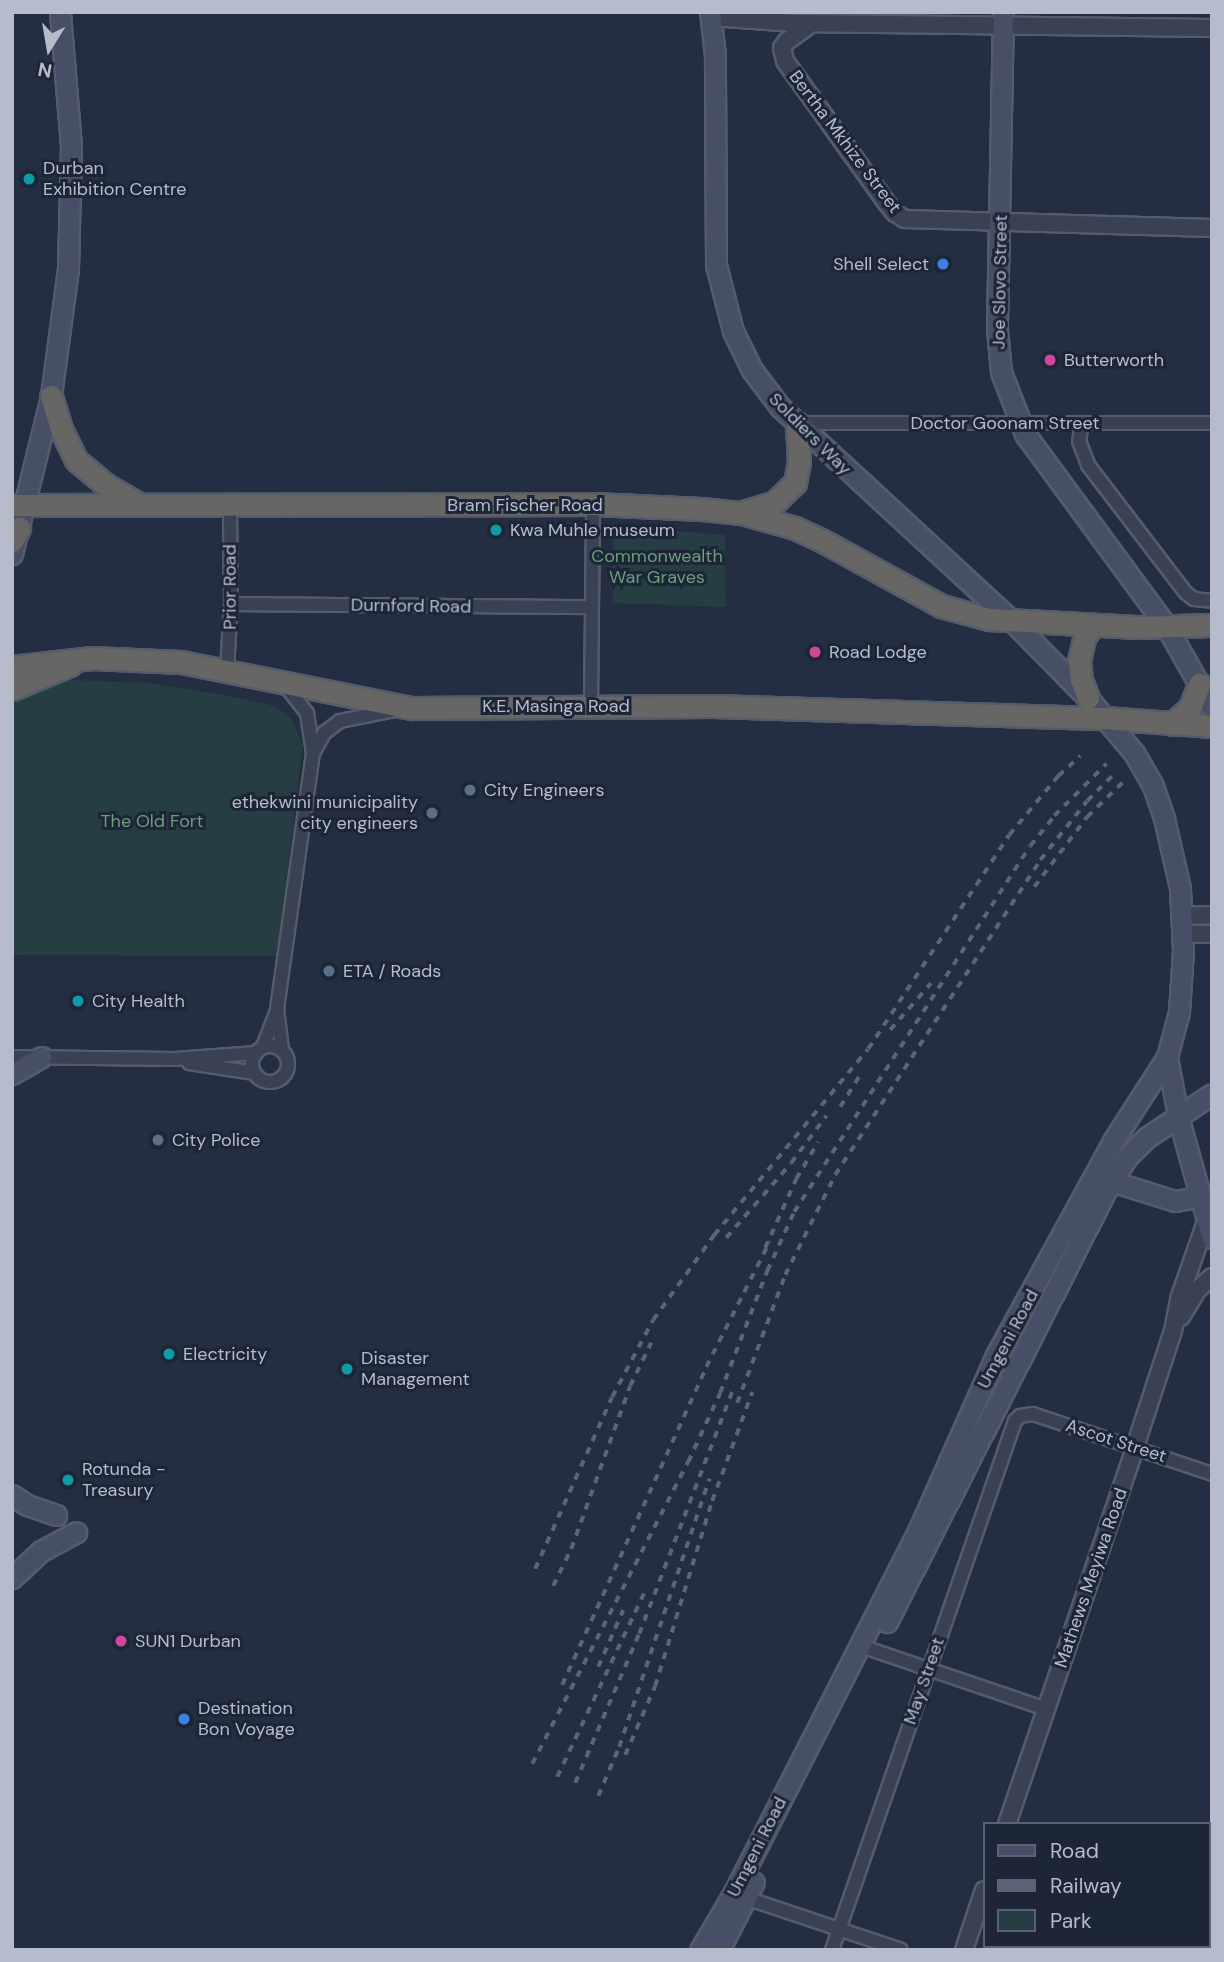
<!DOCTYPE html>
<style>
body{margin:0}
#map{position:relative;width:1224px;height:1962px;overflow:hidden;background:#242e42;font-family:"DM Sans",sans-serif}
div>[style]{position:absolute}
.green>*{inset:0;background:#263d43}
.roads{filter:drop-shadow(2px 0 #545c6c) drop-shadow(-2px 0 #545c6c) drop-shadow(0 2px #545c6c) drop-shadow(0 -2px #545c6c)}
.minor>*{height:12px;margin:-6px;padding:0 6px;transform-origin:6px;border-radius:6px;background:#394152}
.minor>.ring{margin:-6px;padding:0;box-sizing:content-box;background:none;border:12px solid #394152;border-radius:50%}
.tertiary>*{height:16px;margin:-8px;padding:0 8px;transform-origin:8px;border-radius:8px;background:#394152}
.secondary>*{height:19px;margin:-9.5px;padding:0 9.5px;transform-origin:9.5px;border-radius:9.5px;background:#464f65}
.trunk>*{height:21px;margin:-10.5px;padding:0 10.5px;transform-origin:10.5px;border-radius:10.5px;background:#686664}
.rail>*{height:3.5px;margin-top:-1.75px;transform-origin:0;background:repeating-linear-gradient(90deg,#5b6479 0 7px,transparent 0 14px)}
.dots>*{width:19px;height:19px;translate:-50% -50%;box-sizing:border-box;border:4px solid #1d2637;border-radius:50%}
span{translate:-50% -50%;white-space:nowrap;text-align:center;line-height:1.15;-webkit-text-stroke:6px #1d2637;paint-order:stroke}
.street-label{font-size:18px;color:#b6bccc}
.poi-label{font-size:18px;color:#b6bccc}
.left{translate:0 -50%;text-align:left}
.right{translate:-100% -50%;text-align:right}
.park-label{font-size:18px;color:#6b9e7c}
.frame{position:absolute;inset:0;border:14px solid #b6bccc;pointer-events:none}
.legend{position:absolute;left:983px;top:1822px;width:228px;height:126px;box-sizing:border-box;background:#1d2637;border:2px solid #5a6273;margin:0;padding:9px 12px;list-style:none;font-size:21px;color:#b6bccc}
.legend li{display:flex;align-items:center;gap:14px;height:35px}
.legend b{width:35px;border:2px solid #5a6273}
.north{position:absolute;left:14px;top:14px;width:70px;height:70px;-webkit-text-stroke:5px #1d2637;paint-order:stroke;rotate:191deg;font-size:19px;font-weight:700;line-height:28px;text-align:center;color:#b6bccc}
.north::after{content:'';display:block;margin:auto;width:24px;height:32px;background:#b6bccc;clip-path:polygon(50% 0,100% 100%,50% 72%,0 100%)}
</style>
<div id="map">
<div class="green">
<div style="clip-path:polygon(613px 525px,725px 535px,726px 607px,613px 603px)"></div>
<div style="clip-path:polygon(68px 680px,149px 683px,220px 694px,275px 706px,290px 717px,303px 744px,277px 956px,12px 955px,12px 693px)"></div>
</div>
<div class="roads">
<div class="minor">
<div style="left:798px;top:423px;width:414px"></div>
<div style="left:1082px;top:423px;width:18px;rotate:99deg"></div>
<div style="left:1079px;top:441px;width:26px;rotate:69deg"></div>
<div style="left:1088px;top:465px;width:161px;rotate:52.6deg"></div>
<div style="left:1186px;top:593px;width:10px;rotate:37deg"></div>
<div style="left:1194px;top:599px;width:18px;rotate:6deg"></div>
<div style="left:231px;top:604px;width:361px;rotate:0.5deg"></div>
<div style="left:227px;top:669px;width:65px;rotate:-86.5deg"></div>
<div style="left:231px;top:604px;width:99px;rotate:-90.6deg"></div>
<div style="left:285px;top:685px;width:36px;rotate:52deg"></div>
<div style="left:307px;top:713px;width:40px;rotate:81.5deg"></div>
<div style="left:591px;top:705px;width:201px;rotate:-89.4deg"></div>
<div class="ring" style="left:252px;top:1046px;width:24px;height:24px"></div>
<div style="left:263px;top:1047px;width:40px;rotate:-69deg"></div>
<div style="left:282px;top:1049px;width:40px;rotate:-97.1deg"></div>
<div style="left:277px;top:1009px;width:259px;rotate:-82deg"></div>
<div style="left:313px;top:753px;width:23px;rotate:-61deg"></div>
<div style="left:324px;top:733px;width:20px;rotate:-37deg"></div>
<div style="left:340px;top:721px;width:56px;rotate:-11.3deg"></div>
<div style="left:12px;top:1057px;width:163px;rotate:0.7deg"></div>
<div style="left:175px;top:1059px;width:81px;rotate:-4.2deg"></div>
<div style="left:189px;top:1063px;width:66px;rotate:8.7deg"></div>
<div style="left:861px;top:1646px;width:195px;rotate:18.8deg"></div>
<div style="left:746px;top:1898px;width:163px;rotate:18.5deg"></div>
<div style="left:832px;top:1950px;width:560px;rotate:-70.92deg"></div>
<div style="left:1015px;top:1421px;width:7px;rotate:-45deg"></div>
<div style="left:1020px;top:1416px;width:13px;rotate:-9deg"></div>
<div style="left:1033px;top:1414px;width:189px;rotate:18.5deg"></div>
</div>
<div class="tertiary">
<div style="left:712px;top:17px;width:82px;rotate:4.2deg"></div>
<div style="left:794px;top:23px;width:418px;rotate:0.7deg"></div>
<div style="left:812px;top:23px;width:31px;rotate:144deg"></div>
<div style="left:787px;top:41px;width:9px;rotate:126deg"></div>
<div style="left:782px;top:48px;width:13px;rotate:77deg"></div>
<div style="left:785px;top:61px;width:173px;rotate:54.4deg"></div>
<div style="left:886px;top:202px;width:14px;rotate:51deg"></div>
<div style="left:895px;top:213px;width:12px;rotate:31deg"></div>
<div style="left:905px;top:219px;width:307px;rotate:1.7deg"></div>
<div style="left:1183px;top:916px;width:29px;rotate:-2deg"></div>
<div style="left:1183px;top:934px;width:29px"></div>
<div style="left:1181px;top:1317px;width:31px;rotate:-59deg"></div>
<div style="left:1197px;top:1290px;width:20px;rotate:-41deg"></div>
<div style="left:1007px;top:1824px;width:398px;rotate:-71.2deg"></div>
<div style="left:1135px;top:1447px;width:122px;rotate:-71.9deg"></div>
<div style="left:1173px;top:1331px;width:33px;rotate:-79deg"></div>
<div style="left:1179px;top:1299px;width:82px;rotate:-70.7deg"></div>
<div style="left:964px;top:1950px;width:63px;rotate:-71.6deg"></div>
</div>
<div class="secondary">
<div style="left:1003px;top:12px;width:317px;rotate:91.1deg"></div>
<div style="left:997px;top:329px;width:43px;rotate:84.7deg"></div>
<div style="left:1001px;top:372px;width:66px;rotate:68.8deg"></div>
<div style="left:1025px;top:434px;width:238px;rotate:53.7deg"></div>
<div style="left:1166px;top:626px;width:93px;rotate:60.4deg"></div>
<div style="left:12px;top:554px;width:163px;rotate:-76.1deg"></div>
<div style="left:51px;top:396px;width:128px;rotate:-82.4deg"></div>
<div style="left:68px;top:269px;width:123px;rotate:-88.6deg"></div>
<div style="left:71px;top:146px;width:134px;rotate:-94.7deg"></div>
<div style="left:1167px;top:1057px;width:60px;rotate:79.4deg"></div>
<div style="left:1178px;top:1116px;width:127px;rotate:74.4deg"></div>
<div style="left:12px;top:1074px;width:34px;rotate:-30deg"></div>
<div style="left:1111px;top:1181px;width:67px;rotate:17.4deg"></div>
<div style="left:1175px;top:1201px;width:23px;rotate:-10deg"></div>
<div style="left:12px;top:1495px;width:18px;rotate:34deg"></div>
<div style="left:27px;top:1505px;width:31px;rotate:19deg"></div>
<div style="left:12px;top:1578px;width:40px;rotate:-43deg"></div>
<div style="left:41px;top:1551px;width:40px;rotate:-28deg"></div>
<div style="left:887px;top:1622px;width:495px;rotate:-63.1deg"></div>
<div style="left:1111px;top:1181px;width:29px;rotate:-56deg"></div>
<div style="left:1127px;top:1157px;width:27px;rotate:-45deg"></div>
<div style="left:1146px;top:1138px;width:79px;rotate:-33.7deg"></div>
<div style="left:700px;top:1950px;width:65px;rotate:-59.5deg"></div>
<div style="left:733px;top:1894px;width:410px;rotate:-63deg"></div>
<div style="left:919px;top:1529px;width:190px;rotate:-66.1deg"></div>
<div style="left:996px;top:1355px;width:244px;rotate:-61.3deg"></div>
<div style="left:1113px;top:1141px;width:100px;rotate:-57.3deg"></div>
<div style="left:1167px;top:1057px;width:47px;rotate:-75.1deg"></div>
<div style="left:1179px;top:1012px;width:62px;rotate:-86.3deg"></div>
<div style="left:1183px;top:950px;width:62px;rotate:-92.8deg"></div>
<div style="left:1180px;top:888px;width:72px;rotate:-102.9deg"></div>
<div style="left:1164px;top:818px;width:36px;rotate:-109deg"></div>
<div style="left:1152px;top:784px;width:36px;rotate:-120deg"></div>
<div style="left:1134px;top:753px;width:72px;rotate:-129.9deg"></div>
<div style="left:1088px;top:698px;width:107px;rotate:-134.6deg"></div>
<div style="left:1013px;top:622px;width:317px;rotate:-137.3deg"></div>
<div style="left:780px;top:407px;width:46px;rotate:-127.1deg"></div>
<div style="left:752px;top:370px;width:43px;rotate:-116deg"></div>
<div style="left:733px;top:331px;width:68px;rotate:-104.4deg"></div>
<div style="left:716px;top:265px;width:210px;rotate:-90.3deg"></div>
<div style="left:715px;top:55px;width:43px;rotate:-96.6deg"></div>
<div style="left:719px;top:1950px;width:76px;rotate:-62.8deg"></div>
</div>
<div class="trunk">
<div style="left:51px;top:396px;width:34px;rotate:73deg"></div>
<div style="left:61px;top:429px;width:34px;rotate:64deg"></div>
<div style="left:76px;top:460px;width:39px;rotate:40deg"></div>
<div style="left:106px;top:485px;width:39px;rotate:30deg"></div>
<div style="left:12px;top:505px;width:581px;rotate:-0.1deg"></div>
<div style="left:593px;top:504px;width:109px;rotate:2.6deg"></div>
<div style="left:702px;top:509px;width:39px;rotate:6deg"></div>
<div style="left:741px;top:513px;width:56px;rotate:15.5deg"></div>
<div style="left:795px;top:528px;width:31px;rotate:25deg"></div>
<div style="left:823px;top:541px;width:135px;rotate:28.8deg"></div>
<div style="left:941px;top:606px;width:50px;rotate:15.2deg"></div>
<div style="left:989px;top:619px;width:148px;rotate:3.1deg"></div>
<div style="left:1137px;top:627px;width:75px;rotate:-1.5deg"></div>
<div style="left:743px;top:512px;width:34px;rotate:-17deg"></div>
<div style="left:775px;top:502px;width:28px;rotate:-44deg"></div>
<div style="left:795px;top:483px;width:20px;rotate:-79deg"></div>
<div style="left:799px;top:463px;width:40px;rotate:-92.9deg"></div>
<div style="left:12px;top:541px;width:15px;rotate:-62deg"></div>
<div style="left:12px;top:667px;width:81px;rotate:-6.4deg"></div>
<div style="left:92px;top:658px;width:89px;rotate:2.6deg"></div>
<div style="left:181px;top:662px;width:236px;rotate:11.3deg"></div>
<div style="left:412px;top:708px;width:301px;rotate:-0.4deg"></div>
<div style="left:713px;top:706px;width:392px;rotate:1.8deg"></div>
<div style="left:1105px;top:718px;width:107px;rotate:4.3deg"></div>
<div style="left:12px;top:689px;width:63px;rotate:-22.5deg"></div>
<div style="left:1088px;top:698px;width:19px;rotate:-111deg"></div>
<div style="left:1081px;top:680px;width:19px;rotate:-96deg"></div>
<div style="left:1079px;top:661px;width:27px;rotate:-77deg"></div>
<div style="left:1085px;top:635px;width:12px;rotate:-48deg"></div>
<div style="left:1172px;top:724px;width:24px;rotate:-42deg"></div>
<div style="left:1190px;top:708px;width:26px;rotate:-69deg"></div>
</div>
</div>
<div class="rail">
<div style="left:1034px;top:887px;width:88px;rotate:-52.9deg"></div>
<div style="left:1087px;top:817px;width:49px;rotate:-44.2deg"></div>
<div style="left:890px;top:1030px;width:62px;rotate:-48.9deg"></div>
<div style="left:840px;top:1107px;width:39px;rotate:-58deg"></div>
<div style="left:726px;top:1238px;width:99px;rotate:-49.1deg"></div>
<div style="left:791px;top:1163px;width:59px;rotate:-53.3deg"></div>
<div style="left:765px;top:1248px;width:76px;rotate:-65.8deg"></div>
<div style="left:796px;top:1179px;width:43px;rotate:-59.3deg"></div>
<div style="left:737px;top:1403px;width:137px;rotate:-69.4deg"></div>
<div style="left:785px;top:1275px;width:112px;rotate:-63.4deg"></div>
<div style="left:835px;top:1175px;width:376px;rotate:-56.9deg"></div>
<div style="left:1040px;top:860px;width:75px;rotate:-51.5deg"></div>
<div style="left:1087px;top:801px;width:38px;rotate:-45deg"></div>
<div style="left:535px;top:1569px;width:188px;rotate:-65.9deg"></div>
<div style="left:612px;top:1397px;width:87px;rotate:-62deg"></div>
<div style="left:653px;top:1320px;width:105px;rotate:-54.3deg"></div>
<div style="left:714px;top:1235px;width:241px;rotate:-50.4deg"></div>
<div style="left:868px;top:1049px;width:256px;rotate:-56.6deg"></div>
<div style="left:1009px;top:835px;width:77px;rotate:-50.3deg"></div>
<div style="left:1058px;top:776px;width:30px;rotate:-42deg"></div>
<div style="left:553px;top:1586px;width:41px;rotate:-64.1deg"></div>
<div style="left:571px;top:1549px;width:173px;rotate:-70.1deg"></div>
<div style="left:630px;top:1386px;width:48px;rotate:-64deg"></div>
<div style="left:598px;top:1667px;width:62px;rotate:-66.3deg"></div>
<div style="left:562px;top:1685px;width:349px;rotate:-65.6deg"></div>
<div style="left:706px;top:1367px;width:141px;rotate:-63.1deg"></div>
<div style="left:625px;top:1755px;width:75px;rotate:-66.5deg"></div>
<div style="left:655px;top:1686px;width:194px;rotate:-72.9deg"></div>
<div style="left:712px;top:1501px;width:116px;rotate:-69.8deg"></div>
<div style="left:532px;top:1764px;width:340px;rotate:-62.7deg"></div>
<div style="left:688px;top:1462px;width:76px;rotate:-65.1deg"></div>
<div style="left:720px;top:1393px;width:131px;rotate:-68.9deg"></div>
<div style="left:767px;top:1271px;width:65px;rotate:-65.4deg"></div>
<div style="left:794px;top:1212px;width:435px;rotate:-57.2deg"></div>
<div style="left:1030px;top:846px;width:38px;rotate:-51deg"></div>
<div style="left:1054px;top:816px;width:74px;rotate:-45deg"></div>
<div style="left:557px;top:1777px;width:208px;rotate:-64.7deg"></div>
<div style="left:575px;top:1783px;width:162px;rotate:-66.8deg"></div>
<div style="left:639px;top:1634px;width:266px;rotate:-69deg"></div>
<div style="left:598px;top:1796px;width:53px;rotate:-66.8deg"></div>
<div style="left:619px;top:1747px;width:283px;rotate:-71.4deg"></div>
</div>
<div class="dots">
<div style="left:29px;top:179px;background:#0f9aa8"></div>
<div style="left:943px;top:264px;background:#3f7fe0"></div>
<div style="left:1050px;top:360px;background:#d1479c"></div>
<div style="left:496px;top:530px;background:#0f9aa8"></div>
<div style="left:815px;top:652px;background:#d1479c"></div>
<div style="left:470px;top:790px;background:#5c6f8a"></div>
<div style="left:432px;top:813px;background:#5c6f8a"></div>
<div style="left:329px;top:971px;background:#5c6f8a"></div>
<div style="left:78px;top:1001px;background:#0f9aa8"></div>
<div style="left:158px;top:1140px;background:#5c6f8a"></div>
<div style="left:169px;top:1354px;background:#0f9aa8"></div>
<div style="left:347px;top:1369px;background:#0f9aa8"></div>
<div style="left:68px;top:1480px;background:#0f9aa8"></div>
<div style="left:121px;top:1641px;background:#d1479c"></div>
<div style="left:184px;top:1719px;background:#3f7fe0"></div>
</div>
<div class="street-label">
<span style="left:845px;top:142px;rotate:53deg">Bertha Mkhize Street</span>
<span style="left:1000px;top:282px;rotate:-89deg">Joe Slovo Street</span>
<span style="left:1005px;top:423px">Doctor Goonam Street</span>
<span style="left:810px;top:434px;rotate:45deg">Soldiers Way</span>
<span style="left:525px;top:505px">Bram Fischer Road</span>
<span style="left:230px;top:587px;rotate:-90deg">Prior Road</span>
<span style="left:411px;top:606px;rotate:1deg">Durnford Road</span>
<span style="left:556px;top:706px">K.E. Masinga Road</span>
<span style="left:1008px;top:1339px;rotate:-62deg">Umgeni Road</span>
<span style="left:1116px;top:1441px;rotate:18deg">Ascot Street</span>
<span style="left:1091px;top:1578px;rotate:-71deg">Mathews Meyiwa Road</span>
<span style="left:924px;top:1681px;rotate:-71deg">May Street</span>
<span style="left:757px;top:1847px;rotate:-63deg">Umgeni Road</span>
</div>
<div class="poi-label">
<span class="left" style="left:43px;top:179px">Durban<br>Exhibition Centre</span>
<span class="right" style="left:929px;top:264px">Shell Select</span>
<span class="left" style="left:1064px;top:360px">Butterworth</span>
<span class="left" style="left:510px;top:530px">Kwa Muhle museum</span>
<span class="left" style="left:829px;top:652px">Road Lodge</span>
<span class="left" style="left:484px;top:790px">City Engineers</span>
<span class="right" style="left:418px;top:813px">ethekwini municipality<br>city engineers</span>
<span class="left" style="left:343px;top:971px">ETA / Roads</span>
<span class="left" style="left:92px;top:1001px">City Health</span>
<span class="left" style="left:172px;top:1140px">City Police</span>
<span class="left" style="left:183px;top:1354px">Electricity</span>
<span class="left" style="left:361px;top:1369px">Disaster<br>Management</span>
<span class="left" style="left:82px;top:1480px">Rotunda -<br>Treasury</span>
<span class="left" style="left:135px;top:1641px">SUN1 Durban</span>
<span class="left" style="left:198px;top:1719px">Destination<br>Bon Voyage</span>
</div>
<div class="park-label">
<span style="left:657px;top:567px">Commonwealth<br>War Graves</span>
<span style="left:152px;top:821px">The Old Fort</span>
</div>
<div class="frame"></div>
<ul class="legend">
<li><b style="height:9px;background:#464f65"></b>Road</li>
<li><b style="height:9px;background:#5b6479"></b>Railway</li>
<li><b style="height:19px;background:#263d43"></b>Park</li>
</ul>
<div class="north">N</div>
</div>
